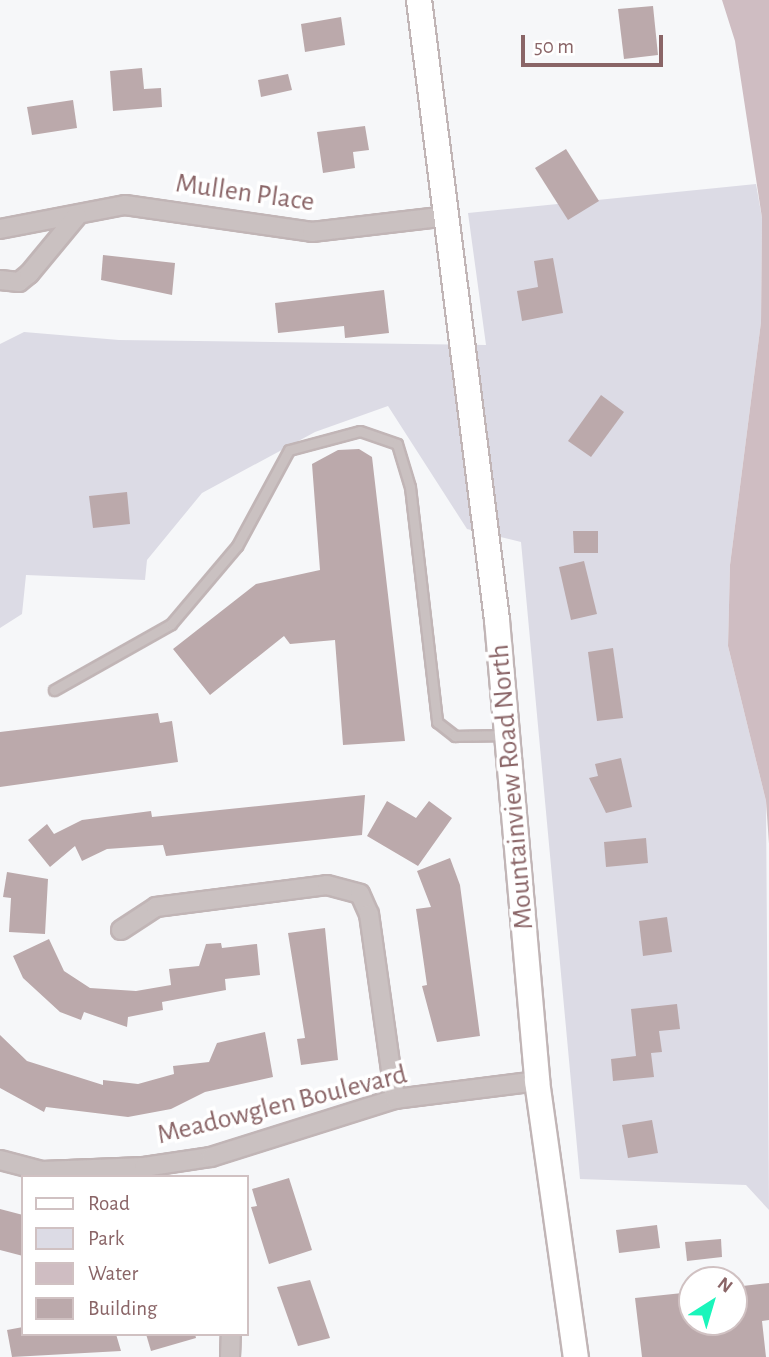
<!DOCTYPE html>
<style>
body{margin:0}
#map{position:relative;width:769px;height:1357px;overflow:hidden;background:#f6f7f9;font-family:"Alegreya Sans",sans-serif}
div>[style]{position:absolute}
.green>*{inset:0;background:#dcdbe5}
.water>*{inset:0;background:#cfbdc2}
.building>*{inset:0;background:#bba9ab}
.roads{filter:drop-shadow(2px 0 #c1b5b6) drop-shadow(-2px 0 #c1b5b6) drop-shadow(0 2px #c1b5b6) drop-shadow(0 -2px #c1b5b6)}
.service>*{height:9px;margin:-4.5px;padding:0 4.5px;transform-origin:4.5px;border-radius:4.5px;background:#cac1c1}
.minor>*{height:18px;margin:-9px;padding:0 9px;transform-origin:9px;border-radius:9px;background:#cac1c1}
.secondary>*{height:24px;margin:-12px;padding:0 12px;transform-origin:12px;border-radius:12px;background:#fff}
span{translate:-50% -50%;white-space:nowrap;text-align:center;line-height:1.15;-webkit-text-stroke:7px #fff;paint-order:stroke}
.street-label{font-size:28px;color:#8a6567}
.legend{position:absolute;left:21px;top:1175px;width:228px;height:161px;box-sizing:border-box;background:#fff;border:2px solid #d0c1c2;margin:0;padding:9px 12px;list-style:none;font-size:21px;color:#8a6567}
.legend li{display:flex;align-items:center;gap:14px;height:35px}
.legend b{width:35px;border:2px solid #d0c1c2}
.north{position:absolute;left:678px;top:1266px;width:70px;height:70px;box-sizing:border-box;background:#fff;border:2px solid #d0c1c2;border-radius:50%;rotate:37deg;font-size:19px;font-weight:700;line-height:28px;text-align:center;color:#8a6567}
.north::after{content:'';display:block;margin:auto;width:24px;height:32px;background:#1af5bb;clip-path:polygon(50% 0,100% 100%,50% 72%,0 100%)}
.scale{position:absolute;left:521px;top:35px;width:142px;height:32px;box-sizing:border-box;border:4px solid #8a6567;border-top:0;padding-left:9px;font-size:21px;line-height:24px;white-space:nowrap;color:#8a6567;-webkit-text-stroke:5px #fff;paint-order:stroke}
</style>
<div id="map">
<div class="green">
<div style="clip-path:polygon(756px 184px,762px 218px,761px 322px,730px 565px,728px 646px,766px 801px,769px 1210px,746px 1185px,580px 1179px,521px 542px,467px 529px,388px 406px,315px 432px,202px 493px,147px 560px,145px 580px,26px 575px,22px 614px,0 628px,0 344px,24px 332px,119px 340px,486px 345px,468px 213px)"></div>
</div>
<div class="water">
<div style="clip-path:polygon(722px 0,769px 0,769px 844px,766px 801px,728px 646px,730px 565px,761px 322px,762px 218px,735px 41px)"></div>
</div>
<div class="building">
<div style="clip-path:polygon(653px 6px,658px 55px,624px 59px,618px 9px)"></div>
<div style="clip-path:polygon(341px 17px,345px 45px,305px 52px,301px 24px)"></div>
<div style="clip-path:polygon(142px 68px,144px 89px,161px 88px,162px 107px,113px 111px,110px 71px)"></div>
<div style="clip-path:polygon(288px 74px,292px 90px,261px 97px,258px 80px)"></div>
<div style="clip-path:polygon(73px 100px,77px 128px,32px 135px,27px 107px)"></div>
<div style="clip-path:polygon(365px 126px,369px 150px,353px 152px,355px 168px,323px 173px,317px 132px)"></div>
<div style="clip-path:polygon(566px 149px,599px 201px,568px 220px,535px 168px)"></div>
<div style="clip-path:polygon(103px 255px,175px 263px,172px 295px,101px 280px)"></div>
<div style="clip-path:polygon(553px 258px,563px 313px,522px 321px,517px 291px,538px 287px,534px 261px)"></div>
<div style="clip-path:polygon(384px 290px,389px 333px,345px 338px,344px 326px,278px 333px,275px 303px)"></div>
<div style="clip-path:polygon(601px 395px,624px 412px,591px 457px,568px 441px)"></div>
<div style="clip-path:polygon(359px 449px,372px 457px,405px 741px,343px 745px,335px 640px,290px 644px,284px 636px,210px 695px,173px 649px,256px 584px,320px 570px,312px 464px,338px 450px)"></div>
<div style="clip-path:polygon(127px 492px,130px 524px,93px 528px,89px 496px)"></div>
<div style="clip-path:polygon(573px 531px,598px 531px,598px 553px,574px 553px)"></div>
<div style="clip-path:polygon(584px 561px,597px 614px,571px 620px,559px 567px)"></div>
<div style="clip-path:polygon(613px 648px,623px 718px,597px 721px,588px 652px)"></div>
<div style="clip-path:polygon(158px 713px,160px 723px,172px 721px,178px 762px,0 787px,0 732px)"></div>
<div style="clip-path:polygon(621px 758px,632px 807px,606px 813px,589px 778px,598px 776px,595px 764px)"></div>
<div style="clip-path:polygon(365px 795px,362px 835px,166px 856px,163px 845px,107px 849px,82px 861px,75px 846px,50px 867px,28px 840px,47px 824px,54px 834px,82px 820px,151px 811px,152px 817px)"></div>
<div style="clip-path:polygon(387px 801px,416px 818px,429px 801px,452px 818px,418px 866px,367px 836px)"></div>
<div style="clip-path:polygon(646px 838px,648px 863px,606px 867px,604px 842px)"></div>
<div style="clip-path:polygon(450px 858px,460px 885px,480px 1036px,437px 1042px,422px 986px,427px 985px,416px 909px,431px 907px,417px 871px)"></div>
<div style="clip-path:polygon(7px 872px,48px 879px,45px 934px,9px 932px,11px 898px,3px 897px)"></div>
<div style="clip-path:polygon(667px 917px,672px 952px,643px 956px,639px 921px)"></div>
<div style="clip-path:polygon(325px 928px,338px 1060px,301px 1065px,297px 1039px,305px 1038px,288px 933px)"></div>
<div style="clip-path:polygon(49px 939px,64px 971px,90px 988px,136px 991px,171px 985px,169px 969px,199px 966px,206px 944px,221px 943px,222px 948px,257px 944px,260px 975px,225px 979px,226px 990px,162px 1002px,163px 1010px,128px 1017px,127px 1027px,84px 1012px,81px 1020px,60px 1012px,23px 978px,13px 956px)"></div>
<div style="clip-path:polygon(677px 1004px,680px 1029px,659px 1031px,662px 1052px,651px 1053px,654px 1077px,613px 1081px,611px 1059px,636px 1056px,631px 1009px)"></div>
<div style="clip-path:polygon(265px 1032px,273px 1077px,205px 1092px,171px 1109px,128px 1117px,46px 1107px,44px 1112px,0 1088px,0 1035px,27px 1061px,103px 1085px,103px 1080px,138px 1084px,174px 1074px,173px 1066px,209px 1062px,217px 1043px)"></div>
<div style="clip-path:polygon(652px 1120px,658px 1153px,628px 1158px,622px 1125px)"></div>
<div style="clip-path:polygon(289px 1178px,312px 1250px,269px 1264px,251px 1207px,257px 1206px,252px 1189px)"></div>
<div style="clip-path:polygon(0 1209px,23px 1215px,23px 1256px,0 1250px)"></div>
<div style="clip-path:polygon(657px 1225px,660px 1248px,619px 1253px,616px 1230px)"></div>
<div style="clip-path:polygon(721px 1239px,722px 1257px,687px 1261px,685px 1242px)"></div>
<div style="clip-path:polygon(310px 1280px,330px 1338px,298px 1346px,277px 1287px)"></div>
<div style="clip-path:polygon(769px 1283px,769px 1320px,762px 1321px,766px 1357px,642px 1357px,635px 1298px,692px 1292px,692px 1322px,734px 1322px,734px 1287px)"></div>
<div style="clip-path:polygon(23px 1327px,23px 1334px,116px 1334px,121px 1351px,12px 1357px,7px 1330px)"></div>
<div style="clip-path:polygon(146px 1334px,195px 1334px,196px 1338px,151px 1351px)"></div>
</div>
<div class="roads">
<div class="service">
<div style="left:54px;top:690px;width:134px;rotate:-29.4deg"></div>
<div style="left:171px;top:624px;width:102px;rotate:-49.8deg"></div>
<div style="left:237px;top:546px;width:109px;rotate:-61.6deg"></div>
<div style="left:289px;top:450px;width:73px;rotate:-15deg"></div>
<div style="left:360px;top:431px;width:39px;rotate:19deg"></div>
<div style="left:397px;top:444px;width:45px;rotate:73.2deg"></div>
<div style="left:410px;top:487px;width:237px;rotate:83.4deg"></div>
<div style="left:437px;top:722px;width:23px;rotate:38deg"></div>
<div style="left:455px;top:736px;width:50px;rotate:-1.1deg"></div>
</div>
<div class="minor">
<div style="left:0;top:229px;width:127px;rotate:-10.9deg"></div>
<div style="left:125px;top:205px;width:189px;rotate:8.2deg"></div>
<div style="left:312px;top:232px;width:137px;rotate:-6.7deg"></div>
<div style="left:0;top:280px;width:19px;rotate:6deg"></div>
<div style="left:19px;top:282px;width:13px;rotate:-39deg"></div>
<div style="left:29px;top:274px;width:75px;rotate:-50.4deg"></div>
<div style="left:121px;top:930px;width:42px;rotate:-33.3deg"></div>
<div style="left:156px;top:907px;width:172px;rotate:-7.3deg"></div>
<div style="left:327px;top:885px;width:34px;rotate:15deg"></div>
<div style="left:360px;top:894px;width:22px;rotate:66deg"></div>
<div style="left:369px;top:914px;width:187px;rotate:82deg"></div>
<div style="left:0;top:1160px;width:43px;rotate:14.7deg"></div>
<div style="left:42px;top:1171px;width:102px;rotate:-2.2deg"></div>
<div style="left:144px;top:1167px;width:68px;rotate:-8.5deg"></div>
<div style="left:211px;top:1157px;width:193px;rotate:-17.5deg"></div>
<div style="left:395px;top:1099px;width:143px;rotate:-7.2deg"></div>
<div style="left:230px;top:1357px;width:23px;rotate:-88deg"></div>
</div>
<div class="secondary">
<div style="left:419px;top:0;width:625px;rotate:82.83deg"></div>
<div style="left:497px;top:620px;width:463px;rotate:85deg"></div>
<div style="left:537px;top:1081px;width:279px;rotate:82deg"></div>
</div>
</div>
<div class="street-label">
<span style="left:245px;top:193px;rotate:8deg">Mullen Place</span>
<span style="left:512px;top:787px;rotate:-95deg">Mountainview Road North</span>
<span style="left:282px;top:1105px;rotate:-14deg">Meadowglen Boulevard</span>
</div>
<ul class="legend">
<li><b style="height:9px;background:#fff"></b>Road</li>
<li><b style="height:19px;background:#dcdbe5"></b>Park</li>
<li><b style="height:19px;background:#cfbdc2"></b>Water</li>
<li><b style="height:19px;background:#bba9ab"></b>Building</li>
</ul>
<div class="north">N</div>
<div class="scale">50 m</div>
</div>
